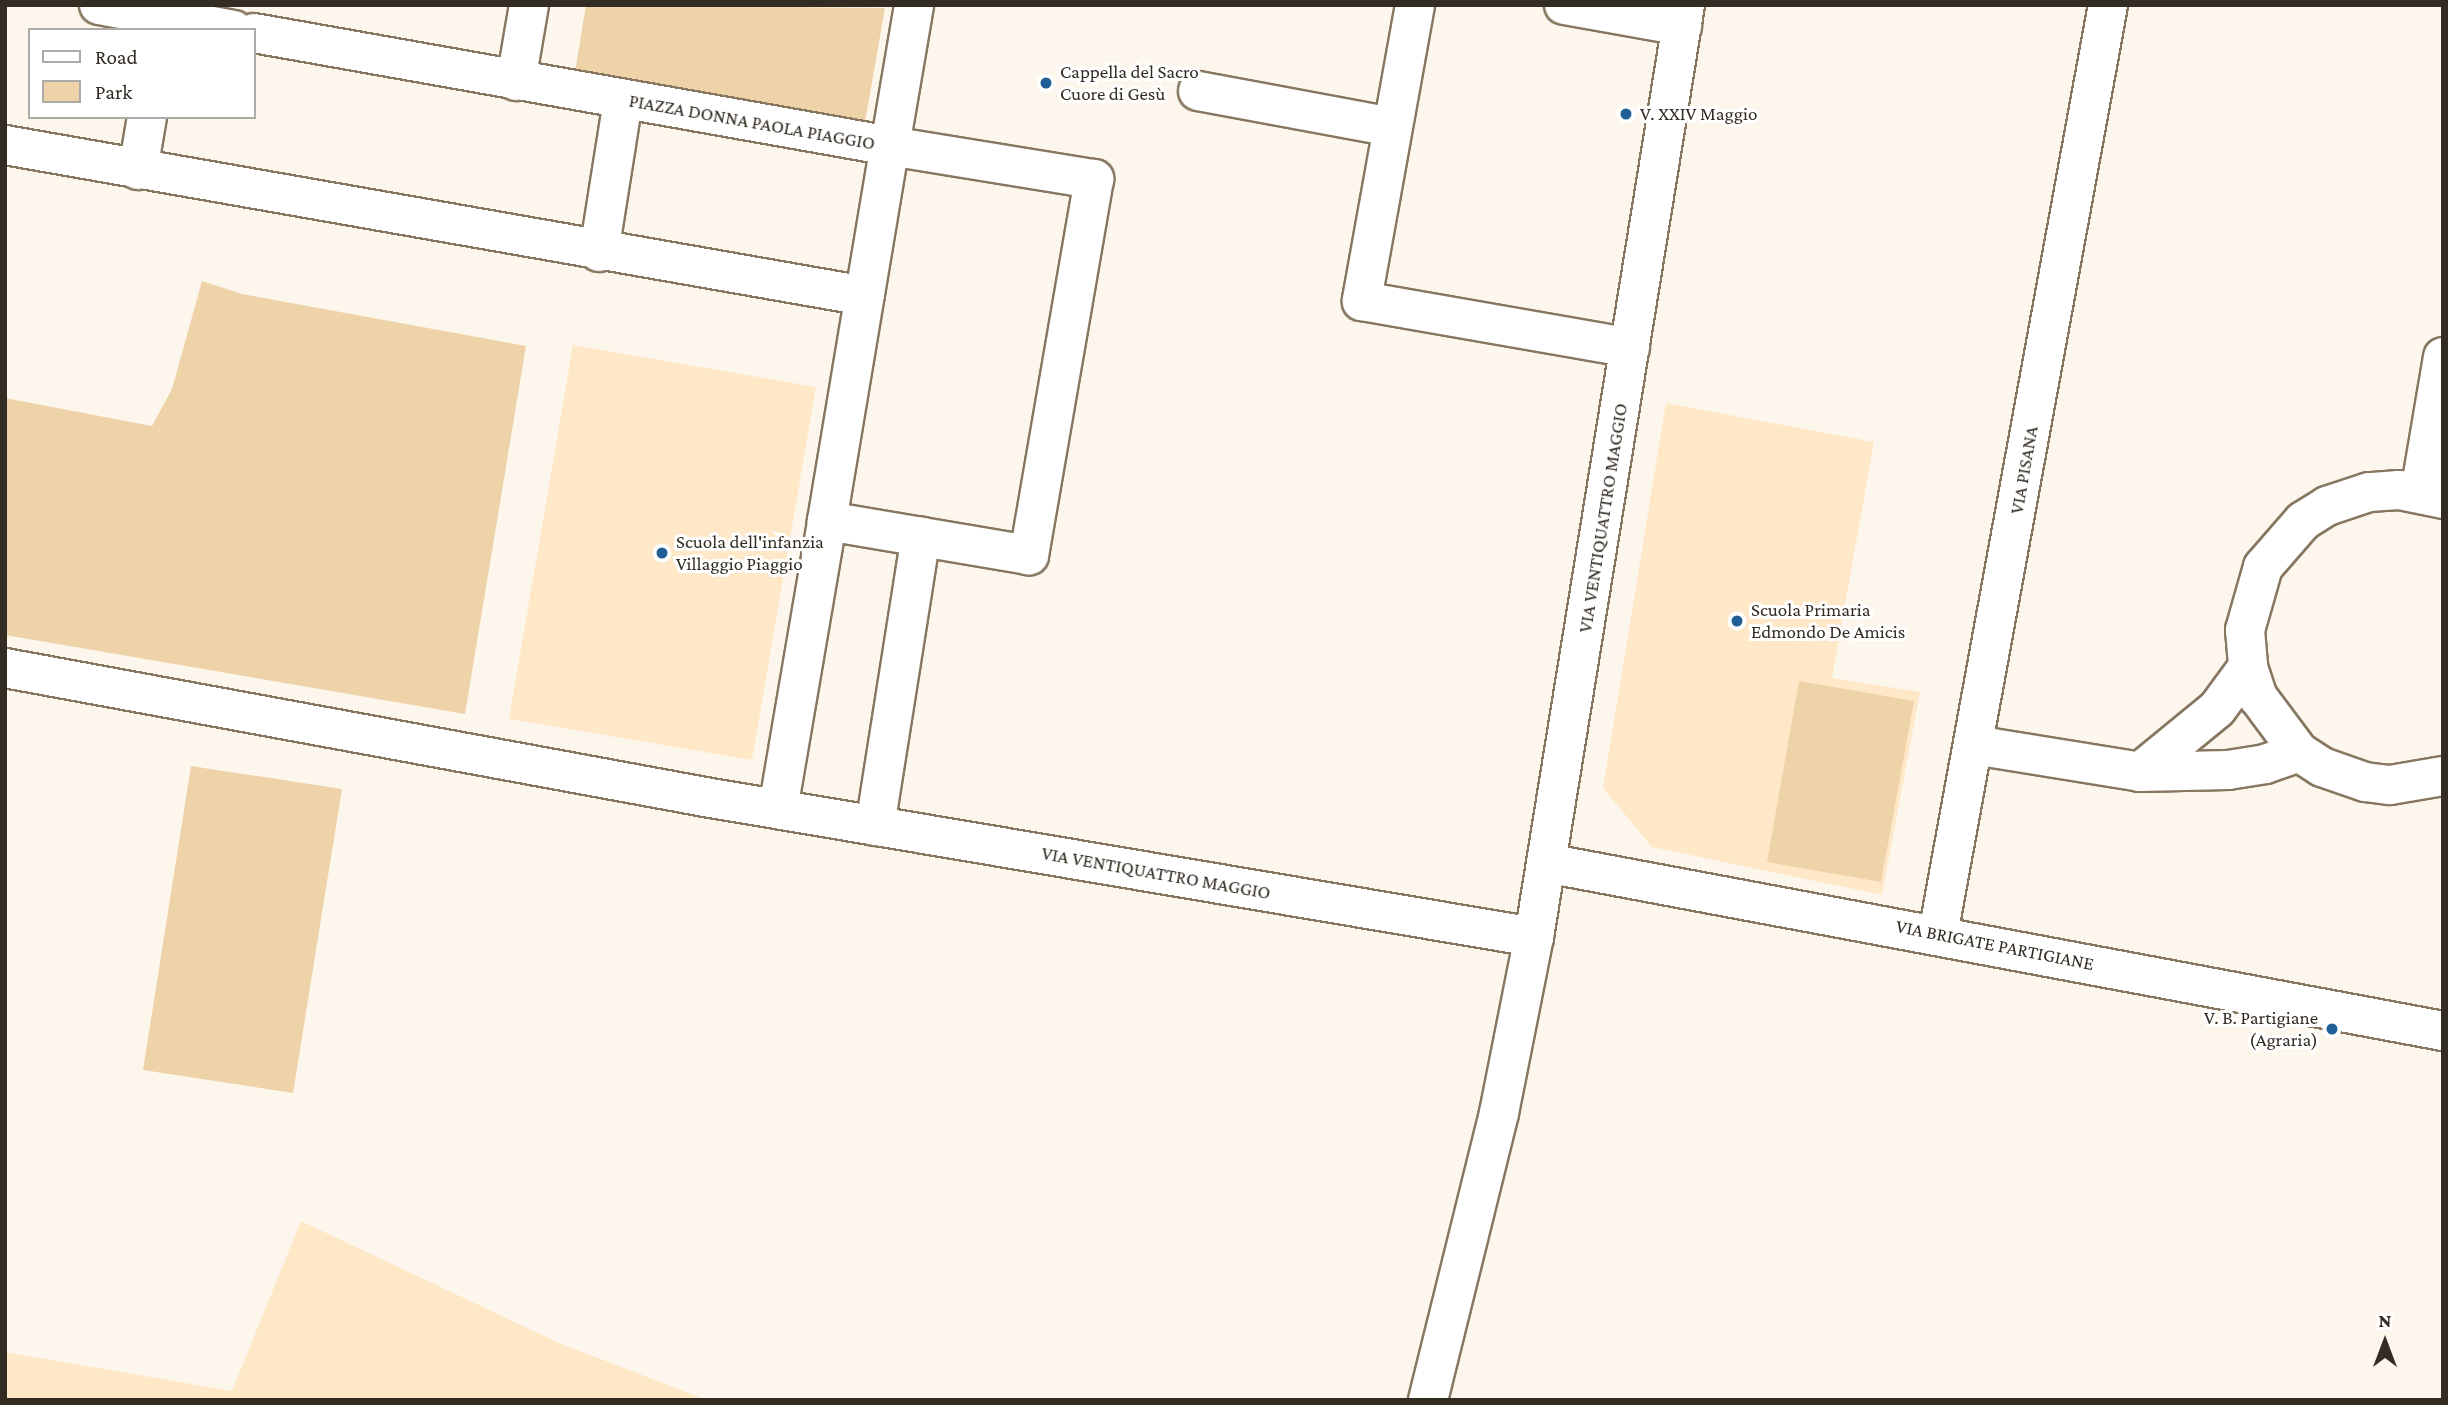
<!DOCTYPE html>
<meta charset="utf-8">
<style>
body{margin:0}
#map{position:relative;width:2448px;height:1405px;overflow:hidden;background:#fdf6ec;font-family:"Crimson Pro",serif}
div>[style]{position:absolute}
.built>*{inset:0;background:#fee8c8}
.green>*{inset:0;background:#efd3a8}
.roads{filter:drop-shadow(2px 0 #877760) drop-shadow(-2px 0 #877760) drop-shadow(0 2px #877760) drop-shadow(0 -2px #877760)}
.minor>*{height:38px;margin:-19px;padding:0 19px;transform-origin:19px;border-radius:19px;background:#fff}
.dots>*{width:19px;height:19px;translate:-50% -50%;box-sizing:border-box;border:4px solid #fff;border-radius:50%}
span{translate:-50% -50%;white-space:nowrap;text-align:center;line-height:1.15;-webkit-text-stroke:6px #fff;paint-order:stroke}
.poi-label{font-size:19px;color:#322c22}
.left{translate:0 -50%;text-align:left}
.right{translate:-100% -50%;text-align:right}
.street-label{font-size:19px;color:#322c22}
.frame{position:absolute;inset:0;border:7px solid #322c22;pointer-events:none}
.legend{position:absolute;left:28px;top:28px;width:228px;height:91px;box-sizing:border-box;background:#fff;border:2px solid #adaba7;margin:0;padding:9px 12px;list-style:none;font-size:21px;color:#322c22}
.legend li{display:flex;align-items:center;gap:14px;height:35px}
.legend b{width:35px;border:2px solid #adaba7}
.north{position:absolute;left:2350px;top:1307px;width:70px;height:70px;-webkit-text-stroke:5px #fff;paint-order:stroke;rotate:0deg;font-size:19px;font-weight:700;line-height:28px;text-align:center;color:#322c22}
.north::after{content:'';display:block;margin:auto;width:24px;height:32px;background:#322c22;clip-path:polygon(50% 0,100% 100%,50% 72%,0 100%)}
</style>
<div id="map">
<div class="built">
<div style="clip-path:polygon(573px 345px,816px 387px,752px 760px,509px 719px)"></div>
<div style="clip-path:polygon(1666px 403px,1874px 442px,1832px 678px,1920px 692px,1882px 895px,1652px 847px,1603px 788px)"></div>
<div style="clip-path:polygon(301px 1221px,559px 1343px,707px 1400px,5px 1400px,5px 1352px,232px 1391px)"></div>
</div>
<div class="green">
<div style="clip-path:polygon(586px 5px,885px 8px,865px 122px,575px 72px)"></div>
<div style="clip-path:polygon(202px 281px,242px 294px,526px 346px,465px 714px,5px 635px,5px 398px,152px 426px,172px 389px)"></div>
<div style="clip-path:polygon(1799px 681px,1914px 701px,1881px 882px,1767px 862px)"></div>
<div style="clip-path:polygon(191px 766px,342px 789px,293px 1093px,143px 1070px)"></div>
</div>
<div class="roads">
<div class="minor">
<div style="left:99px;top:5px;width:137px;rotate:10.5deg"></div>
<div style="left:1415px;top:5px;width:301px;rotate:100.2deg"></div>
<div style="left:1362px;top:301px;width:272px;rotate:9.9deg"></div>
<div style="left:1564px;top:5px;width:120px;rotate:10.1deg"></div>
<div style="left:254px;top:33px;width:646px;rotate:10.07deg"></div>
<div style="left:890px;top:146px;width:143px;rotate:-80.3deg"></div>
<div style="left:516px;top:81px;width:77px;rotate:-80.3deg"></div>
<div style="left:1198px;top:91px;width:197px;rotate:10.5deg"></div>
<div style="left:5px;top:145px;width:873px;rotate:9.96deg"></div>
<div style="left:138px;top:170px;width:54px;rotate:-80.4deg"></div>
<div style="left:599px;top:252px;width:154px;rotate:-81deg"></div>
<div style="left:2420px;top:493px;width:138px;rotate:-80.4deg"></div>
<div style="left:2443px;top:499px;width:45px;rotate:-168.4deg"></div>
<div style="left:2399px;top:490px;width:30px;rotate:176deg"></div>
<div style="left:2369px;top:492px;width:44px;rotate:161.6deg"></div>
<div style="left:2327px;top:506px;width:28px;rotate:148deg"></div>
<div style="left:2303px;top:521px;width:61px;rotate:131deg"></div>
<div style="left:2263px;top:567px;width:66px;rotate:105.9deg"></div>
<div style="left:2245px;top:630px;width:37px;rotate:85deg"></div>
<div style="left:2248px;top:667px;width:32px;rotate:72deg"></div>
<div style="left:2258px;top:697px;width:69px;rotate:53.3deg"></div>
<div style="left:2299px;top:752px;width:27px;rotate:33deg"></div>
<div style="left:2322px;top:767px;width:46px;rotate:19.2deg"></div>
<div style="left:2365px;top:782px;width:25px;rotate:7deg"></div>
<div style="left:2390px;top:785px;width:54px;rotate:-9.6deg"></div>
<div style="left:5px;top:668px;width:712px;rotate:10.44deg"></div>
<div style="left:705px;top:797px;width:841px;rotate:9.59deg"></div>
<div style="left:1974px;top:745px;width:168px;rotate:9.2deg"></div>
<div style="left:2140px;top:772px;width:88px;rotate:-1.3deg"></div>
<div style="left:2228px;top:770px;width:37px;rotate:-9deg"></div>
<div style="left:2265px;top:764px;width:36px;rotate:-19deg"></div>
<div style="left:2140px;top:772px;width:99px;rotate:-39.3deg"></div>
<div style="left:2217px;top:709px;width:52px;rotate:-53.6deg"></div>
<div style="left:778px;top:809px;width:292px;rotate:-80.3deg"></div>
<div style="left:827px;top:521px;width:380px;rotate:-80.5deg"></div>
<div style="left:890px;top:146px;width:207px;rotate:9.2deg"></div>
<div style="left:1094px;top:179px;width:382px;rotate:99.8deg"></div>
<div style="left:1029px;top:555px;width:205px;rotate:-170.4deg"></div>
<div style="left:875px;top:826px;width:293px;rotate:-81deg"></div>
<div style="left:1546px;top:863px;width:913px;rotate:10.61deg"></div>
<div style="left:1938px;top:934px;width:944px;rotate:-79.63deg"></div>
<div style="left:1428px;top:1400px;width:296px;rotate:-76.1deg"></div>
<div style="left:1499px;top:1113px;width:179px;rotate:-78.8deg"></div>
<div style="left:1534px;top:937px;width:944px;rotate:-80.8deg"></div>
</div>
</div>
<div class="dots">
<div style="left:1046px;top:83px;background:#1f5f95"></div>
<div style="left:1626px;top:114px;background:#1f5f95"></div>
<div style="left:662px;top:553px;background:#1f5f95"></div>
<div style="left:1737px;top:621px;background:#1f5f95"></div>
<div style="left:2332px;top:1029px;background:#1f5f95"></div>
</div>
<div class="poi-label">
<span class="left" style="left:1060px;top:83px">Cappella del Sacro<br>Cuore di Gesù</span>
<span class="left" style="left:1640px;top:114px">V. XXIV Maggio</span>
<span class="left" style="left:676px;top:553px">Scuola dell'infanzia<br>Villaggio Piaggio</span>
<span class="left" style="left:1751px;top:621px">Scuola Primaria<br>Edmondo De Amicis</span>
<span class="right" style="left:2318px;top:1029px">V. B. Partigiane<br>(Agraria)</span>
</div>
<div class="street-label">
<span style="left:752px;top:122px;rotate:10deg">PIAZZA DONNA PAOLA PIAGGIO</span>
<span style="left:2024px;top:470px;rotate:-80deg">VIA PISANA</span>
<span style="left:1603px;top:518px;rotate:-81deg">VIA VENTIQUATTRO MAGGIO</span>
<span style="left:1156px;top:873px;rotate:10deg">VIA VENTIQUATTRO MAGGIO</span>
<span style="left:1995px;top:945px;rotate:11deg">VIA BRIGATE PARTIGIANE</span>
</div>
<div class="frame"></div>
<ul class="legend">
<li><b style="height:9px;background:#fff"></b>Road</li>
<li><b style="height:19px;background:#efd3a8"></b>Park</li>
</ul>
<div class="north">N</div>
</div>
